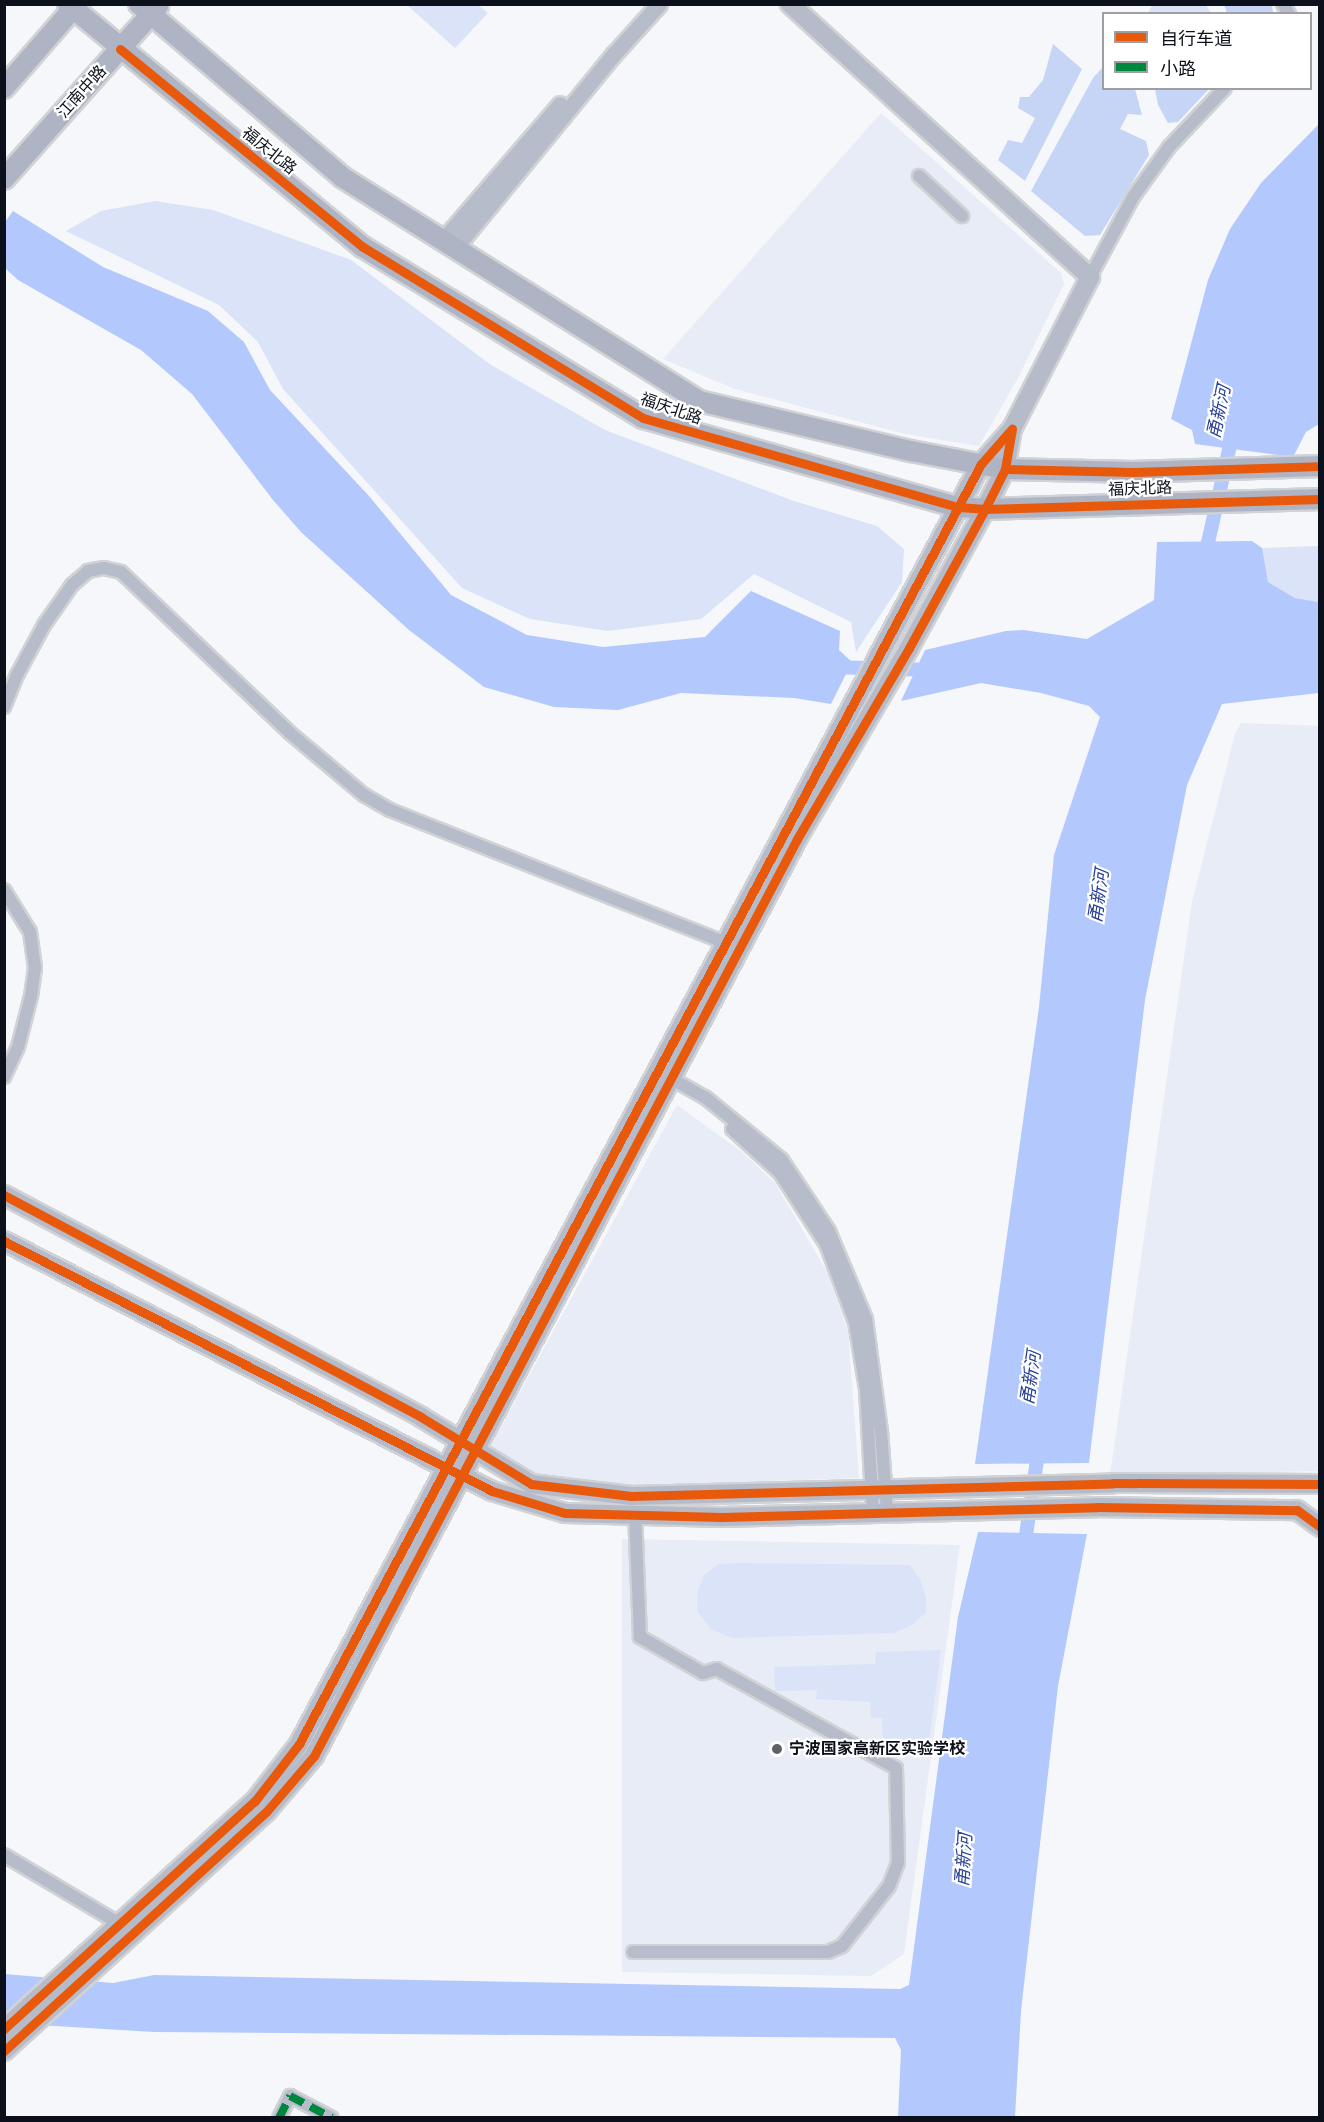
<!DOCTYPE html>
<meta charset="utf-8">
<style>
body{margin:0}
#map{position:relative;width:1324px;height:2122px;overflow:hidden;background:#f5f7fa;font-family:"Roboto Condensed","Noto Sans SC",sans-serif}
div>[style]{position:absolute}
.built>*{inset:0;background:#e8ecf6}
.green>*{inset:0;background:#dae3f7}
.forest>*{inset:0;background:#c6d4f6}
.water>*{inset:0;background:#b3c8fd}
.canal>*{height:14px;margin:-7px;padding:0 7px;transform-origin:7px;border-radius:7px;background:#b3c8fd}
.roads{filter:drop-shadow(2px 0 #d1d2d5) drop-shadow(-2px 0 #d1d2d5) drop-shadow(0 2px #d1d2d5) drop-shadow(0 -2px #d1d2d5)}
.minor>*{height:12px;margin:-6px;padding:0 6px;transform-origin:6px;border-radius:6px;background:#b6bcc9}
.tertiary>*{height:15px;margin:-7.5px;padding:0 7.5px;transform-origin:7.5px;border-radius:7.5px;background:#b6bcc9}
.secondary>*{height:18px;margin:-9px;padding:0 9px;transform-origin:9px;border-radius:9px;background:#b5bbc8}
.primary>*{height:20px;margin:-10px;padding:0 10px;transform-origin:10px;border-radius:10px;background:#aeb4c3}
.quiet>*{height:8px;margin-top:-4px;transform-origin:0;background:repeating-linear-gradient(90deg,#00873e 0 15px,transparent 0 23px)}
.cycleway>*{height:9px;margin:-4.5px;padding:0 4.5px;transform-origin:4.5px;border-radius:4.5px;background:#e8590c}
.dots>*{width:16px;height:16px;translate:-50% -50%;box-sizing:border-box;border:3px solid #fff;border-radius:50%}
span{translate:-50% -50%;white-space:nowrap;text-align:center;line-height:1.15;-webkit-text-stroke:4.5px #fff;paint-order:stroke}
.street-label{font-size:16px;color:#0c101a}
.poi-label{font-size:16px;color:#0c101a;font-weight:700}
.left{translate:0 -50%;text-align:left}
.water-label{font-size:18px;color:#2a4296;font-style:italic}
.frame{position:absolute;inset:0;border:6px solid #0c101a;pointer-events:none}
.legend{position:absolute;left:1102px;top:12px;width:210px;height:78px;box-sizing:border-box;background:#fff;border:2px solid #9e9fa3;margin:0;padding:8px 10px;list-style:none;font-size:18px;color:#0c101a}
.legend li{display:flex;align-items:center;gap:12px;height:30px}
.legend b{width:30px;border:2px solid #9e9fa3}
</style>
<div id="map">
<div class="built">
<div style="clip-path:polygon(881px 113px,1061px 273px,1064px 284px,1018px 378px,979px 446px,905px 434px,735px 389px,663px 359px)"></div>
<div style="clip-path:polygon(1241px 723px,1319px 726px,1319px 1471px,1110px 1475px,1192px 902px,1235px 734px)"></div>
<div style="clip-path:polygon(677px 1105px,742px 1152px,775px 1183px,827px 1272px,848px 1331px,859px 1478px,622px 1486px,535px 1474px,490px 1447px)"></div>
<div style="clip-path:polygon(622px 1539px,960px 1545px,904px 1954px,871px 1976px,622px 1972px)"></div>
</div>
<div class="green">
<div style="clip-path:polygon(407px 5px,478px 5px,488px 13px,455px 48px)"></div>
<div style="clip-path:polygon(1152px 5px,1206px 5px,1211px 13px,1148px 13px)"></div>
<div style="clip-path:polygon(155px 201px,213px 210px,351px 260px,491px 365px,605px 430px,794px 501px,877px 526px,904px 549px,902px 582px,856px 652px,851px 622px,754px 574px,701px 619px,608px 631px,530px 619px,462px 588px,283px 389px,258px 342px,219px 305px,66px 231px,101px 211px)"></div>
<div style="clip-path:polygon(1319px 546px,1319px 602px,1295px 598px,1268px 582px,1263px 567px,1262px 548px)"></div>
<div style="clip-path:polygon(741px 1563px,910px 1565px,921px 1581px,926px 1598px,926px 1612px,912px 1625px,894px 1633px,732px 1638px,711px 1629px,697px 1611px,698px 1591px,704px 1575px,719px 1564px)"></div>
<div style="clip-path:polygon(941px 1650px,929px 1744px,883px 1745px,882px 1718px,871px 1718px,870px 1702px,816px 1699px,817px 1690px,775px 1691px,774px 1667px,875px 1664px,876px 1652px)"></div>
</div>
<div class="forest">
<div style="clip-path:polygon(1224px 5px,1272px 5px,1273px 13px,1227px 13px)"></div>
<div style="clip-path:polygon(1053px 44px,1082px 69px,1025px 181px,998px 160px,1008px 140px,1022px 143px,1035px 118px,1018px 108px,1020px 97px,1029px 97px,1043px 80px)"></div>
<div style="clip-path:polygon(1103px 67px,1104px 88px,1135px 89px,1142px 115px,1128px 114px,1120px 129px,1146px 141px,1149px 155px,1100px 235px,1085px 236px,1031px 191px,1093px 78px)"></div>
<div style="clip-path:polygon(1155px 89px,1155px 88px,1209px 89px,1178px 122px,1168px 123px,1158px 105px)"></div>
</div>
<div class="water">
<div style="clip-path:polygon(1319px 124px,1319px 424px,1306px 432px,1293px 457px,1195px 444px,1192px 430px,1171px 419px,1208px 280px,1230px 229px,1261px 183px)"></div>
<div style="clip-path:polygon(13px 211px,103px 267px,208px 311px,244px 342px,270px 390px,369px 496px,451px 595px,527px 635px,603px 647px,705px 637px,751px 591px,840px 631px,839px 650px,852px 662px,831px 704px,794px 698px,681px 693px,618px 710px,554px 707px,484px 687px,409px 630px,301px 532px,273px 500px,192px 394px,155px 362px,141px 350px,18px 280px,5px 268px,5px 222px)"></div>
<div style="clip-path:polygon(1252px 541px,1262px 548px,1268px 582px,1295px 598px,1319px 602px,1319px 693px,1222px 704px,1187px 785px,1145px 1000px,1089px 1463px,975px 1464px,1039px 1007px,1054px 855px,1100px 717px,1089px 706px,1041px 693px,981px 683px,901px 701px,925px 650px,1006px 631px,1023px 630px,1087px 639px,1154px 600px,1157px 542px)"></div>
<div style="clip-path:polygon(978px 1532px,1087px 1534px,1058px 1686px,1021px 2011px,1015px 2117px,898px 2117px,901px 2050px,895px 2038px,154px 2032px,5px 2023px,4px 1974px,113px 1983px,154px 1975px,900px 1989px,909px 1985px,958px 1617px)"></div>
</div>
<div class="canal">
<div style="left:1204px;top:560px;width:131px;rotate:-77.2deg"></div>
<div style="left:831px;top:667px;width:104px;rotate:1.7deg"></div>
<div style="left:1024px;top:1549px;width:104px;rotate:-81.7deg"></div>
</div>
<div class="roads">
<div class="minor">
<div style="left:1283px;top:4px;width:12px;rotate:59deg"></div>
<div style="left:919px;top:176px;width:59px;rotate:42.9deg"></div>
<div style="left:1090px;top:277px;width:91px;rotate:-61.7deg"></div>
<div style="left:1133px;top:197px;width:62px;rotate:-54.2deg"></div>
<div style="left:1169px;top:147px;width:81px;rotate:-46.5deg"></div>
<div style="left:4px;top:707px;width:35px;rotate:-68deg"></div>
<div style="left:17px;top:675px;width:57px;rotate:-61.6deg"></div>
<div style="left:44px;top:625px;width:49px;rotate:-55deg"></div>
<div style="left:72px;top:585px;width:21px;rotate:-41deg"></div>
<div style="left:88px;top:571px;width:16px;rotate:-11deg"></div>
<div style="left:104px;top:568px;width:17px;rotate:13deg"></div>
<div style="left:121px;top:572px;width:233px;rotate:43.6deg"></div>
<div style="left:290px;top:733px;width:97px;rotate:40deg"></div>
<div style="left:364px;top:795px;width:30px;rotate:30deg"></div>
<div style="left:390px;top:810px;width:351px;rotate:21.6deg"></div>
<div style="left:716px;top:939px;width:17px;rotate:31deg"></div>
<div style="left:4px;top:890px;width:49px;rotate:58.2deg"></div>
<div style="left:30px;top:932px;width:36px;rotate:82deg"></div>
<div style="left:35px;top:968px;width:28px;rotate:98deg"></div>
<div style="left:31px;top:996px;width:53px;rotate:104.3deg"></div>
<div style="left:18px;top:1047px;width:33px;rotate:115deg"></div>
<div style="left:665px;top:1075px;width:47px;rotate:29.3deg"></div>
<div style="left:706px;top:1098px;width:98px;rotate:39.2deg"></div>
<div style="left:782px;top:1160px;width:85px;rotate:56.5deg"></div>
<div style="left:829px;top:1231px;width:95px;rotate:67.2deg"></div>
<div style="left:866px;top:1319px;width:113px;rotate:82.4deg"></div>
<div style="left:881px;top:1431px;width:82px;rotate:85.8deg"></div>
<div style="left:732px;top:1129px;width:65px;rotate:42.5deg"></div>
<div style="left:780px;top:1173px;width:85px;rotate:57.1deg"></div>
<div style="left:826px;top:1244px;width:83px;rotate:69.6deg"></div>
<div style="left:855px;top:1322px;width:68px;rotate:80.7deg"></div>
<div style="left:866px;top:1389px;width:124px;rotate:86.8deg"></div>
<div style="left:4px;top:1855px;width:141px;rotate:30.8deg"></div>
<div style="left:633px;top:1952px;width:195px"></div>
<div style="left:828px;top:1952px;width:15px;rotate:-23deg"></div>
<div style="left:842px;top:1946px;width:76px;rotate:-51.9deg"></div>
<div style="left:889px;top:1886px;width:25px;rotate:-69deg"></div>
<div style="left:898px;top:1863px;width:95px;rotate:-91.2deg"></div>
<div style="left:896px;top:1768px;width:205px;rotate:-151.1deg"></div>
<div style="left:717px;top:1669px;width:15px;rotate:164deg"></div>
<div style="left:703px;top:1673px;width:73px;rotate:-150.3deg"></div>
<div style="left:640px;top:1637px;width:122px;rotate:-92.3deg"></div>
<div style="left:279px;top:2118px;width:25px;rotate:-63deg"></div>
<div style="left:290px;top:2096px;width:47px;rotate:27.6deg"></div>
</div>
<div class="tertiary">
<div style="left:443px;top:240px;width:179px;rotate:-49.3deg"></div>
<div style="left:455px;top:248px;width:251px;rotate:-50.7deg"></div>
<div style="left:614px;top:54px;width:67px;rotate:-48deg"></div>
</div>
<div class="secondary">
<div style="left:4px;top:1195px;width:472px;rotate:28deg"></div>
<div style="left:421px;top:1417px;width:129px;rotate:31.3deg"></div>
<div style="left:531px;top:1484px;width:101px;rotate:6.8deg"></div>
<div style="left:631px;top:1496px;width:482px;rotate:-1.5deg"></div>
<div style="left:1113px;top:1483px;width:207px;rotate:0.3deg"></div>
<div style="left:4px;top:1241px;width:548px;rotate:27.13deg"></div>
<div style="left:492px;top:1491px;width:76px;rotate:16.8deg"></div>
<div style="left:565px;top:1513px;width:157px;rotate:1.5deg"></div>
<div style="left:722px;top:1517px;width:375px;rotate:-1.5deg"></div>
<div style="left:1097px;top:1507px;width:200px;rotate:0.9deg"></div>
<div style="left:1297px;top:1510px;width:29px;rotate:36deg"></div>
<div style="left:4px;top:2029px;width:339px;rotate:-42.3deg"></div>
<div style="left:255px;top:1801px;width:72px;rotate:-52.3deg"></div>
<div style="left:299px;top:1744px;width:1450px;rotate:-61.95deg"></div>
<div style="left:981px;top:464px;width:47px;rotate:-48.5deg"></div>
<div style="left:1012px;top:429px;width:171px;rotate:-62.8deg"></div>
<div style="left:1090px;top:277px;width:406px;rotate:-137.7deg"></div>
<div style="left:4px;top:2051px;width:355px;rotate:-42.4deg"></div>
<div style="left:266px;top:1812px;width:74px;rotate:-49.4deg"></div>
<div style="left:314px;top:1756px;width:1036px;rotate:-62.22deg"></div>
<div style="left:797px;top:839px;width:221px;rotate:-59.6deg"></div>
<div style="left:909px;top:648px;width:158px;rotate:-61.3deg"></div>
<div style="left:985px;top:509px;width:45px;rotate:-63.4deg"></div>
<div style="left:1005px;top:469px;width:41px;rotate:-80.1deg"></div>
</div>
<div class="primary">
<div style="left:68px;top:4px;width:382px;rotate:39.5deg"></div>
<div style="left:363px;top:247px;width:328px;rotate:31.4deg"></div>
<div style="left:643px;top:418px;width:327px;rotate:15.8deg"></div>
<div style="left:958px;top:507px;width:27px;rotate:4deg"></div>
<div style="left:985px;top:509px;width:335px;rotate:-1.7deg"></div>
<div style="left:139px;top:4px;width:267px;rotate:40.4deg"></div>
<div style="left:342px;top:177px;width:421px;rotate:32.1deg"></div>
<div style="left:699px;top:401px;width:218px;rotate:13.3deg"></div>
<div style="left:911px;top:451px;width:96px;rotate:10.8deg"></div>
<div style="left:1005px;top:469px;width:128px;rotate:1.3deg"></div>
<div style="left:1133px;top:472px;width:187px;rotate:-1.8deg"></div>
<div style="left:4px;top:88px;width:111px;rotate:-49deg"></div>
<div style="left:4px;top:179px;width:232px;rotate:-48.3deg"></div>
</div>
</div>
<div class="quiet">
<div style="left:279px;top:2118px;width:25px;rotate:-63deg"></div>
<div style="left:290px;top:2096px;width:47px;rotate:27.6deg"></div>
</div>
<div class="cycleway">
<div style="left:120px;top:49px;width:313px;rotate:39.2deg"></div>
<div style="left:363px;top:247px;width:328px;rotate:31.4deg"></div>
<div style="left:643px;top:418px;width:327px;rotate:15.8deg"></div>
<div style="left:958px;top:507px;width:27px;rotate:4deg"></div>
<div style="left:985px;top:509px;width:335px;rotate:-1.7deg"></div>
<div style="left:1005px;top:469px;width:128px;rotate:1.3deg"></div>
<div style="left:1133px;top:472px;width:187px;rotate:-1.8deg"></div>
<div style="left:4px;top:1195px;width:472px;rotate:28deg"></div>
<div style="left:421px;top:1417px;width:129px;rotate:31.3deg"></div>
<div style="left:531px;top:1484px;width:101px;rotate:6.8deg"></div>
<div style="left:631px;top:1496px;width:482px;rotate:-1.5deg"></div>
<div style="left:1113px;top:1483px;width:207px;rotate:0.3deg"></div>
<div style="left:4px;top:1241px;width:548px;rotate:27.13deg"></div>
<div style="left:492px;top:1491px;width:76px;rotate:16.8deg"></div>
<div style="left:565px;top:1513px;width:157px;rotate:1.5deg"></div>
<div style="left:722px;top:1517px;width:375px;rotate:-1.5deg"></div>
<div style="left:1097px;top:1507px;width:200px;rotate:0.9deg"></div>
<div style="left:1297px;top:1510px;width:29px;rotate:36deg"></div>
<div style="left:4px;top:2029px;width:339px;rotate:-42.3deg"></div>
<div style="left:255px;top:1801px;width:72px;rotate:-52.3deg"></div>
<div style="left:299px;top:1744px;width:1450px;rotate:-61.95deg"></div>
<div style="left:981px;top:464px;width:44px;rotate:-48.7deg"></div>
<div style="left:4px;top:2051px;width:355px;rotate:-42.4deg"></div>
<div style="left:266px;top:1812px;width:74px;rotate:-49.4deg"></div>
<div style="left:314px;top:1756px;width:1036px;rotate:-62.22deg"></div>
<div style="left:797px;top:839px;width:221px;rotate:-59.6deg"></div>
<div style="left:909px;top:648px;width:158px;rotate:-61.3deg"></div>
<div style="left:985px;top:509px;width:45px;rotate:-63.4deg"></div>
<div style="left:1005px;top:469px;width:41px;rotate:-80.1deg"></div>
</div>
<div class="dots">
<div style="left:777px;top:1749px;background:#5e6168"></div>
</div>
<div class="street-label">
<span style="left:82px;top:92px;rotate:-48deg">江南中路</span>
<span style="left:269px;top:151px;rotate:39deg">福庆北路</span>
<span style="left:671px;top:409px;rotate:19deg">福庆北路</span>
<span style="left:1140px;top:489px;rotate:-2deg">福庆北路</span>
</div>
<div class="poi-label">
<span class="left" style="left:789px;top:1749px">宁波国家高新区实验学校</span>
</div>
<div class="water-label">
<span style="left:1219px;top:412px;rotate:-78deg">甬新河</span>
<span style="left:1099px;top:896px;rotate:-82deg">甬新河</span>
<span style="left:1031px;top:1378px;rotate:-82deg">甬新河</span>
<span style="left:964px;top:1860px;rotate:-86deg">甬新河</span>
</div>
<div class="frame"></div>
<ul class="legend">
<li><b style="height:8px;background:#e8590c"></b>自行车道</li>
<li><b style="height:8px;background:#00873e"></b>小路</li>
</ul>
</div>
